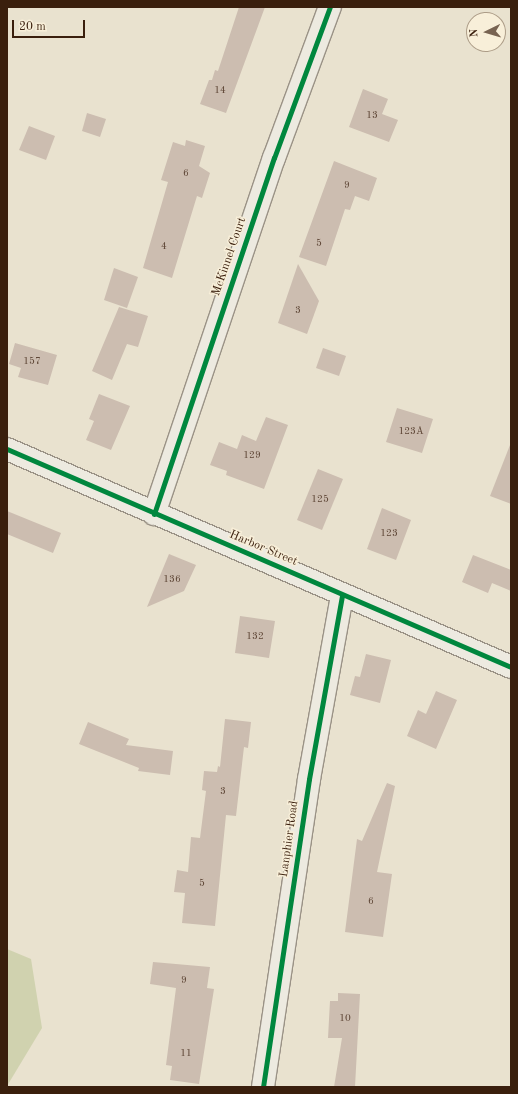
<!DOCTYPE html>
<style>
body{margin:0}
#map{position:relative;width:518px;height:1094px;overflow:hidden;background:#e9e2cf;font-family:"Old Standard TT",serif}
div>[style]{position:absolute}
.green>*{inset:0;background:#d0d2af}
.building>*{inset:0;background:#ccbdb0}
.roads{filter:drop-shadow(1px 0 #9a9286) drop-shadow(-1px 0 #9a9286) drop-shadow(0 1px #9a9286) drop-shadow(0 -1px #9a9286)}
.minor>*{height:22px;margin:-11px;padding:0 11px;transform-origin:11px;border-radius:11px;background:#edeae0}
.cycleway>*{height:5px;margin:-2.5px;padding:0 2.5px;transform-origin:2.5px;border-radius:2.5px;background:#00873e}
span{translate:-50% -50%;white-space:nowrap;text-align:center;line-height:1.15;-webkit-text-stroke:3px #f8efd9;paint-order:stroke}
.number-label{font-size:10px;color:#5e4636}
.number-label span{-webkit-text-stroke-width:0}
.street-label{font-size:12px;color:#3a1f0d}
.frame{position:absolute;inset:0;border:8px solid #3a1f0d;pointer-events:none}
.north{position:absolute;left:466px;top:12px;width:40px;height:40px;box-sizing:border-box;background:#f8efd9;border:1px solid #ac9c87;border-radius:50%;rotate:265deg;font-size:11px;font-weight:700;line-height:16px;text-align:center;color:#3a1f0d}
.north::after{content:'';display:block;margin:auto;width:14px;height:18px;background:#776351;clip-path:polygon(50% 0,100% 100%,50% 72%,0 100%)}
.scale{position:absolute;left:12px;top:20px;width:73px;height:18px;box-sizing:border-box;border:2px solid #3a1f0d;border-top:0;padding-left:5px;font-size:12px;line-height:14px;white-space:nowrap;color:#3a1f0d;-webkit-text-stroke:3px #f8efd9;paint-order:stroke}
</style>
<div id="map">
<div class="green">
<div style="clip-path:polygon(7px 949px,31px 959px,42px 1028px,7px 1086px)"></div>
</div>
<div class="building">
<div style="clip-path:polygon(239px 7px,265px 7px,226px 113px,200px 104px,209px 80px,212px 80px,215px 70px,218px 71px)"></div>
<div style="clip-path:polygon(363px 89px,388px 99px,382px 114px,398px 120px,389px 142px,349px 127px)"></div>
<div style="clip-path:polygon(87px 113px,106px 119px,100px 137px,82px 131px)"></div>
<div style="clip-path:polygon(29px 126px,55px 136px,46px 160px,19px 150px)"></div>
<div style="clip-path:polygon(186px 140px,205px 146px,199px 166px,210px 173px,202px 198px,197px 196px,172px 278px,143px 268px,168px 182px,161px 180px,173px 142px,185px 146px)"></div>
<div style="clip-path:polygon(334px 161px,377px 178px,369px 201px,355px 196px,350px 210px,345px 209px,326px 266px,299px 257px)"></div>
<div style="clip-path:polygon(298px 264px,319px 301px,307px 334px,278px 323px)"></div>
<div style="clip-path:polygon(114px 268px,138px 277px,127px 308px,104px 300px)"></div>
<div style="clip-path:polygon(119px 307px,148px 316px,138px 347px,127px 344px,112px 380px,92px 371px)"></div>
<div style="clip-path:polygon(15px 343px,57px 355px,48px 385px,18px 377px,21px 368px,9px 364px)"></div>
<div style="clip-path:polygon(323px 348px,346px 356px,339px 376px,316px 368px)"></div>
<div style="clip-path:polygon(99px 394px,130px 406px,111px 450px,86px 440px,94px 421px,89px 419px)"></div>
<div style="clip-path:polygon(397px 408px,433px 419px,422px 453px,386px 442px)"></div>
<div style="clip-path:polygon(266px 417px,288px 425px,264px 489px,226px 475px,227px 471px,210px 465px,219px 442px,237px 449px,242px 435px,256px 441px)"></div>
<div style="clip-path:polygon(510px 445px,511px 445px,511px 504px,490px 496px)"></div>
<div style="clip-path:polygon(318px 469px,343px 479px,322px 530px,297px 520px)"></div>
<div style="clip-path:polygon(382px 508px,411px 520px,396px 560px,367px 549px)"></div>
<div style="clip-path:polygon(7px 511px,61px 533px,53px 553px,7px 534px)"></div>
<div style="clip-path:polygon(169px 554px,196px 565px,184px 591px,147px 607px)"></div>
<div style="clip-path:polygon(473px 555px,511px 570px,511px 591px,492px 583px,488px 593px,462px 582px)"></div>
<div style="clip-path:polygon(240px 616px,275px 621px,269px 658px,235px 653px)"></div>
<div style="clip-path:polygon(366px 654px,391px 660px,380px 703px,350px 695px,355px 676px,360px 677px)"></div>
<div style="clip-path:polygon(436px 691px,457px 700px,436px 749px,407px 736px,418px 710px,426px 714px)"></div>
<div style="clip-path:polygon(225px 719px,251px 722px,248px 748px,244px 747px,236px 816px,226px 815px,215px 926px,182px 923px,185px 893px,174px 892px,177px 870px,188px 872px,191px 837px,200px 838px,206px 791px,202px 790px,204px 771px,217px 772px,218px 766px,220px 767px)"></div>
<div style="clip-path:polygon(88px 722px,129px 739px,126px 745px,173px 751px,170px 775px,138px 771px,139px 768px,79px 744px)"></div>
<div style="clip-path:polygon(387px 783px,395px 786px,377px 872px,392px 874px,383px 937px,345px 932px,357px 839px,362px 841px)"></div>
<div style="clip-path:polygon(153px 962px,210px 967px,207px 988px,214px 989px,199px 1084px,170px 1080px,172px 1066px,166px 1065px,176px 988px,150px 984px)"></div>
<div style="clip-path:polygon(338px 993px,360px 994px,355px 1087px,334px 1087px,342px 1038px,328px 1038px,330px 1001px,338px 1001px)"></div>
</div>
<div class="roads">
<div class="minor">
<div style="left:7px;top:449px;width:549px;rotate:23.39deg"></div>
<div style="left:154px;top:514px;width:376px;rotate:-71.4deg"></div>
<div style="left:274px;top:158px;width:161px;rotate:-69.7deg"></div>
<div style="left:263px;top:1087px;width:311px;rotate:-81.5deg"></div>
<div style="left:309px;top:779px;width:187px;rotate:-79.8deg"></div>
</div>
</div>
<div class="cycleway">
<div style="left:7px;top:449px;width:549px;rotate:23.39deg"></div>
<div style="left:154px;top:514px;width:376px;rotate:-71.4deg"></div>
<div style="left:274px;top:158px;width:161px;rotate:-69.7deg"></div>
<div style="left:263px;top:1087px;width:311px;rotate:-81.5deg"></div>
<div style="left:309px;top:779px;width:187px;rotate:-79.8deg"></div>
</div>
<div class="number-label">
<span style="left:220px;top:91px">14</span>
<span style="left:372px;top:116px">13</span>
<span style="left:186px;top:174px">6</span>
<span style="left:347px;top:186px">9</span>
<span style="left:319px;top:244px">5</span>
<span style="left:164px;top:247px">4</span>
<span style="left:298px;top:311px">3</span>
<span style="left:32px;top:362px">157</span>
<span style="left:411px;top:432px">123A</span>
<span style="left:252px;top:456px">129</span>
<span style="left:320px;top:500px">125</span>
<span style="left:389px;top:534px">123</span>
<span style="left:172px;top:580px">136</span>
<span style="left:255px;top:637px">132</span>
<span style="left:223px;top:792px">3</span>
<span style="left:202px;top:884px">5</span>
<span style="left:371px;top:902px">6</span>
<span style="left:184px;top:981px">9</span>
<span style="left:345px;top:1019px">10</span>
<span style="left:186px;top:1054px">11</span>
</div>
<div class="street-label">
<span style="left:230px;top:257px;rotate:-71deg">McKinnel Court</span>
<span style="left:263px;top:549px;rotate:23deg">Harbor Street</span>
<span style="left:290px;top:839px;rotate:-82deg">Lanphier Road</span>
</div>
<div class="frame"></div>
<div class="north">N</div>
<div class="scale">20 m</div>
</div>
